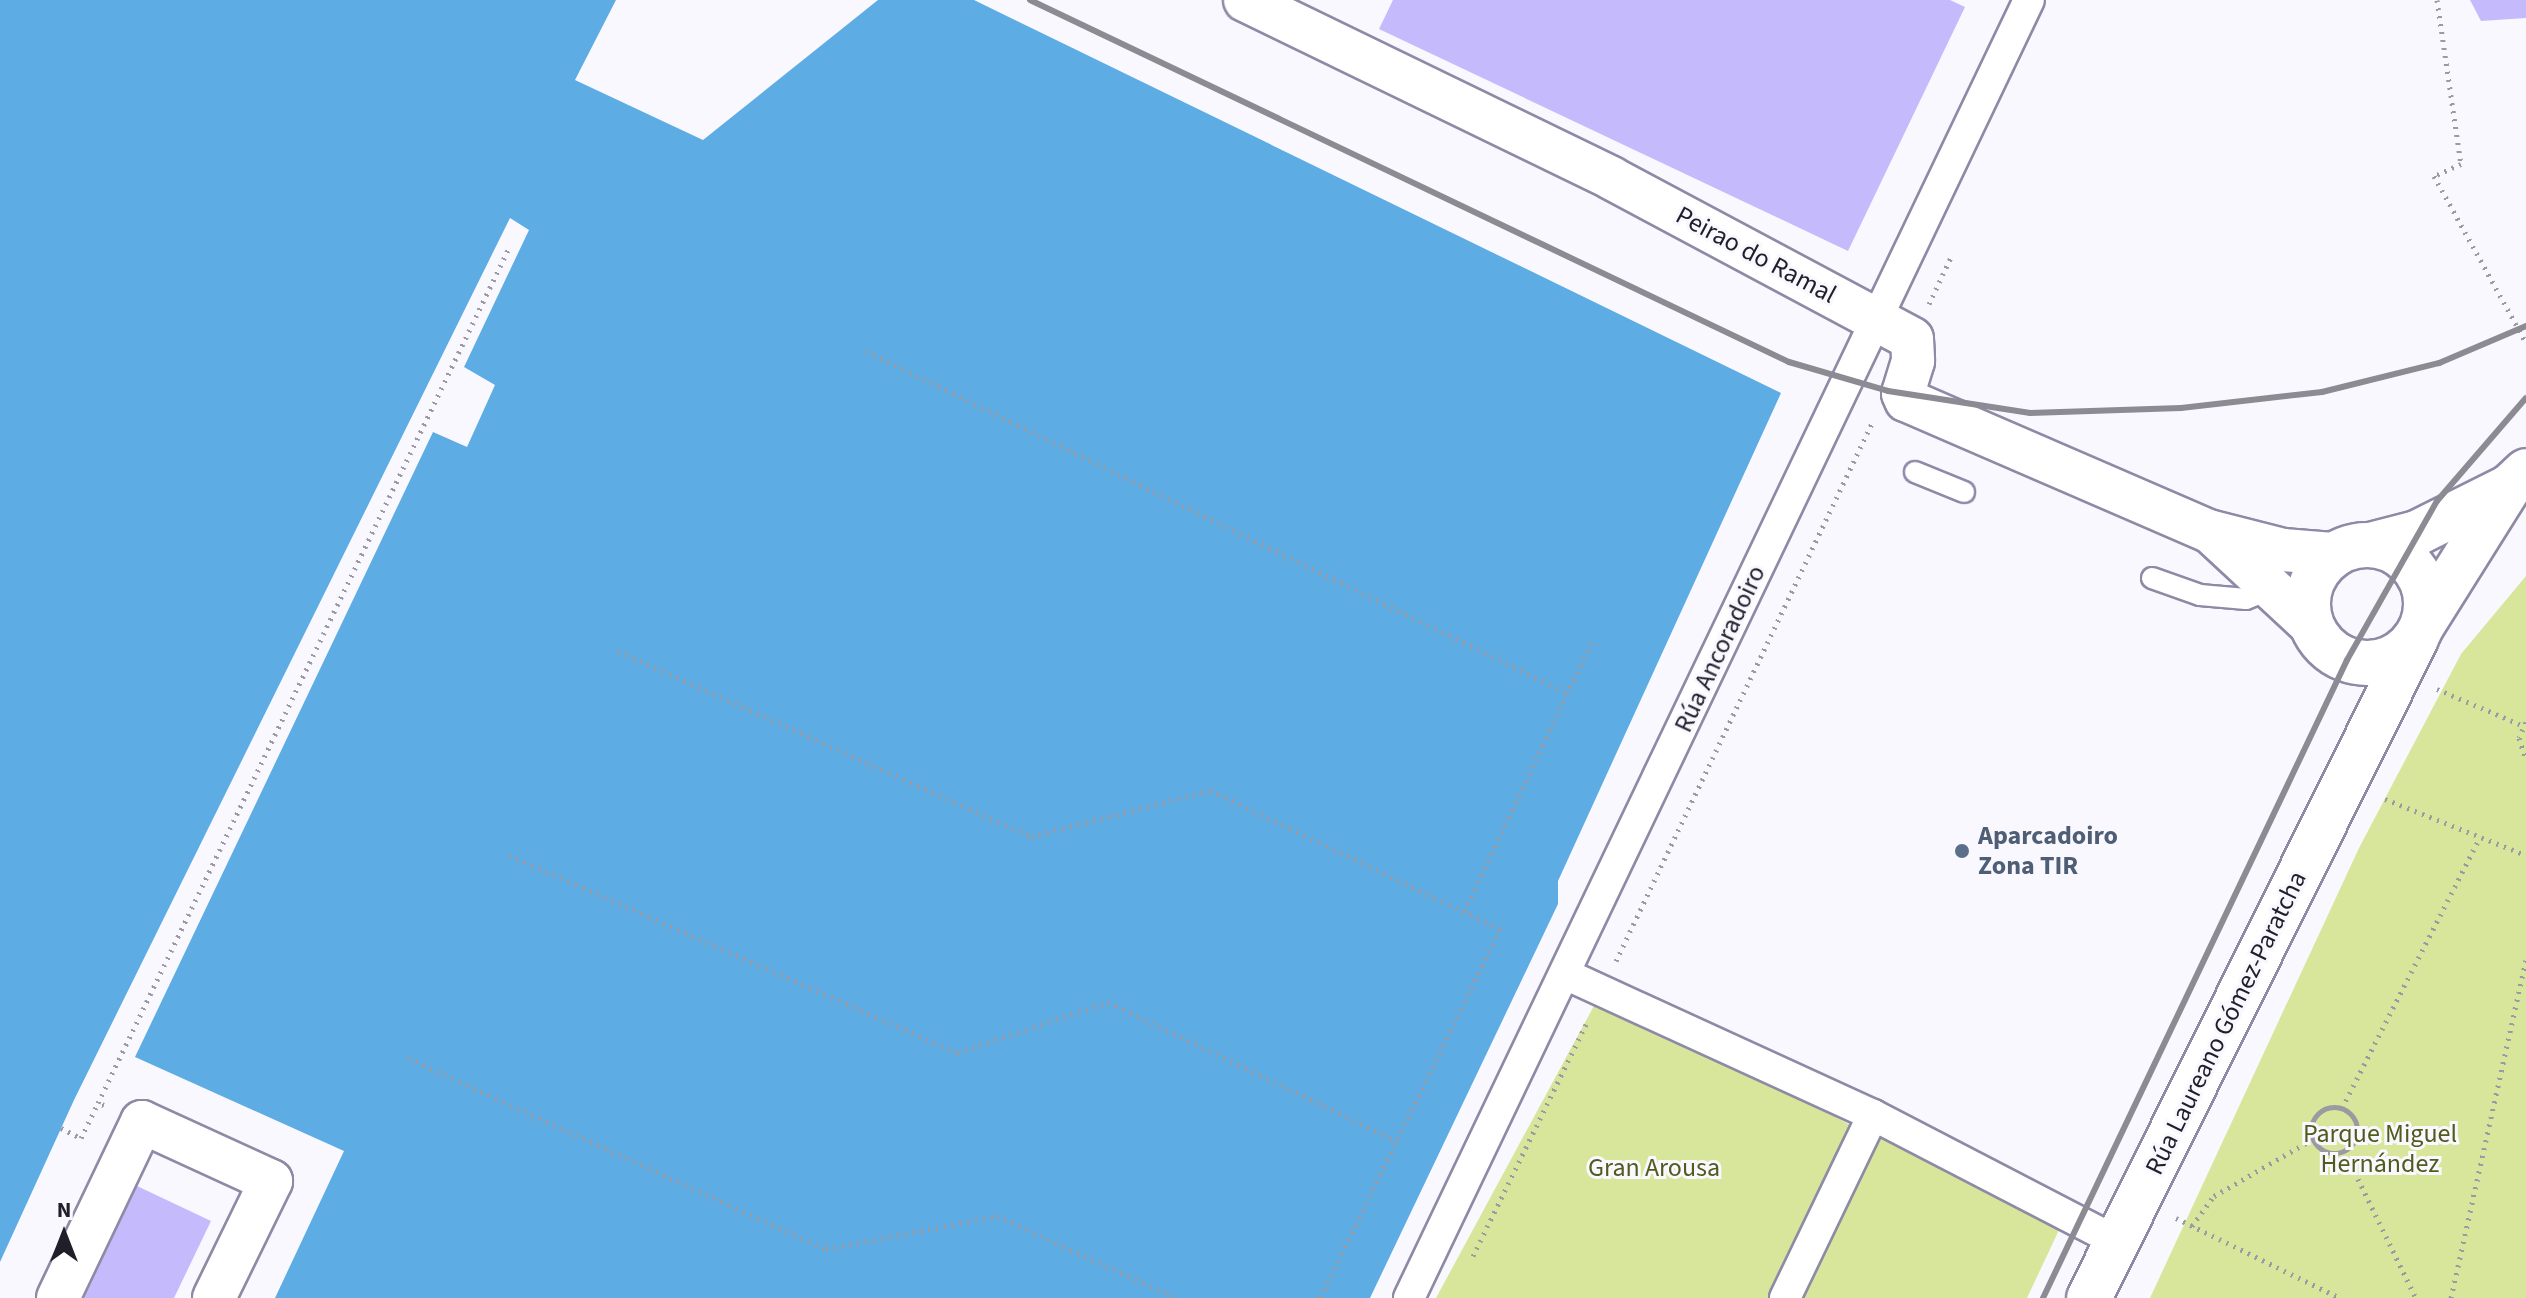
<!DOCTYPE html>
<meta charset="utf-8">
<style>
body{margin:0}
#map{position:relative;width:2526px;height:1298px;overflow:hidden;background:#f9f8ff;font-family:"Source Sans 3",sans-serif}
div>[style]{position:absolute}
.green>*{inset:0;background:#d8e69b}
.water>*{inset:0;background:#5eace4}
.building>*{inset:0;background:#c5bafb}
.path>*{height:5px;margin-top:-2.5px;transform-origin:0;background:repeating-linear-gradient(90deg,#9b99a2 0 2px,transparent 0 8px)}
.path>.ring{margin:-2.5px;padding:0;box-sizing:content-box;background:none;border:5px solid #9b99a2;border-radius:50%}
.roads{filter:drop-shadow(2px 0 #8e8aa6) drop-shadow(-2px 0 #8e8aa6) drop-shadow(0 2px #8e8aa6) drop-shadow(0 -2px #8e8aa6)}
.service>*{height:20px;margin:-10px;padding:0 10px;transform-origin:10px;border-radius:10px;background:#fff}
.pedestrian>*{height:30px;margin:-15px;padding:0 15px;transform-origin:15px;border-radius:15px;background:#fff}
.minor>*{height:42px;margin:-21px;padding:0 21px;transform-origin:21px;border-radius:21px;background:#fff}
.primary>*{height:44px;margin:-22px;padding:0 22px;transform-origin:22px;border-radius:22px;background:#fff}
.primary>.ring{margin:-22px;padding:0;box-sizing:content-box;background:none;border:44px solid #fff;border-radius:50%}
.rail>*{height:6px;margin:-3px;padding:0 3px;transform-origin:3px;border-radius:3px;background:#8c8b94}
.dots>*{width:22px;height:22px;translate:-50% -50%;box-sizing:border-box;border:4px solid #f9f8ff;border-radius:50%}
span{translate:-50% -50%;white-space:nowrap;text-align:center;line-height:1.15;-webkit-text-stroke:6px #f9f8ff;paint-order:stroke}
.street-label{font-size:26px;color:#201e29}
.service-label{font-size:26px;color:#4e5e75;font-weight:700}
.left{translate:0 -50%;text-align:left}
.park-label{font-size:26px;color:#525b1d}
.north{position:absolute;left:24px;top:1194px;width:80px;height:80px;-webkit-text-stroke:6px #f9f8ff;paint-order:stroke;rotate:0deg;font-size:22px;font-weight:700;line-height:32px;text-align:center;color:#201e29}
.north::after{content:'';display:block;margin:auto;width:28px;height:36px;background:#201e29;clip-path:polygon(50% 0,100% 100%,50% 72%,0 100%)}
</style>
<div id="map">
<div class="green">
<div style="clip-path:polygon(2526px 576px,2526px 1298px,2150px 1298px,2359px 848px,2461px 654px)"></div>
<div style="clip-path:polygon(1602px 991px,1865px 1133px,2067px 1213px,2027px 1298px,1436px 1298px)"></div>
</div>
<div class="water">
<div style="clip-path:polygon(0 0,616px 0,575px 80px,703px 140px,878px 0,974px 0,1781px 393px,1558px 881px,1558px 904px,1370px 1298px,275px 1298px,344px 1151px,135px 1057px,433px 432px,467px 447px,495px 385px,464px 367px,529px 230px,510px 218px,74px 1100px,0 1262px)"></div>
</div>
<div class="building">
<div style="clip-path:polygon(1393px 0,1950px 0,1965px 7px,1848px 251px,1379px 29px)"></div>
<div style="clip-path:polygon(2470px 0,2526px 0,2526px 18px,2481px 21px)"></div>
<div style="clip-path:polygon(137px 1186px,211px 1221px,174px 1298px,84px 1298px)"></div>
</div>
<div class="path">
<div style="left:2437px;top:0;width:166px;rotate:81.7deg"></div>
<div style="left:2461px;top:164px;width:30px;rotate:156deg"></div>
<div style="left:2434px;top:176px;width:191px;rotate:61.1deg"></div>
<div style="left:1929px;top:304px;width:54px;rotate:-64.9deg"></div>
<div style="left:866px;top:351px;width:780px;rotate:26.01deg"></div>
<div style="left:618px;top:651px;width:453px;rotate:24.2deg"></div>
<div style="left:1031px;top:837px;width:185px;rotate:-14.7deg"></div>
<div style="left:1210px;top:790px;width:322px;rotate:25.6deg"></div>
<div style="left:1500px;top:929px;width:411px;rotate:116deg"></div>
<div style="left:2437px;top:689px;width:92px;rotate:23deg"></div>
<div style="left:2526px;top:722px;width:17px;rotate:114deg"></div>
<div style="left:2519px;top:738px;width:22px;rotate:72deg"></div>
<div style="left:2385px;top:799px;width:152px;rotate:21.7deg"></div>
<div style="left:509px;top:855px;width:490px;rotate:23.8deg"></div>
<div style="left:957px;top:1053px;width:159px;rotate:-18.7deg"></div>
<div style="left:1108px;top:1002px;width:321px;rotate:25.7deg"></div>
<div style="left:1464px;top:912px;width:304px;rotate:-64.7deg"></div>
<div style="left:1616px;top:961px;width:598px;rotate:-64.55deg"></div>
<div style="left:408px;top:1058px;width:460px;rotate:24.6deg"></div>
<div style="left:826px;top:1249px;width:174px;rotate:-10.9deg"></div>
<div style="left:997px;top:1216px;width:197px;rotate:24.6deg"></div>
<div style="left:104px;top:1105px;width:6px;rotate:-162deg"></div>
<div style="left:98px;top:1103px;width:949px;rotate:-64.33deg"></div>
<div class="ring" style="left:2311px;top:1107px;width:41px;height:41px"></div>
<div style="left:2342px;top:1108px;width:304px;rotate:-63deg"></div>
<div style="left:61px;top:1128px;width:22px;rotate:27deg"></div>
<div style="left:81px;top:1138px;width:39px;rotate:-64deg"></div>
<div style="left:2344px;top:1150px;width:165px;rotate:64.1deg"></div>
<div style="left:2176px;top:1218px;width:182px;rotate:26deg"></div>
<div style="left:2192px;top:1226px;width:37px;rotate:-54deg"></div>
<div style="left:2214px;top:1196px;width:114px;rotate:-29.9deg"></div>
<div style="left:1473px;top:1256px;width:258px;rotate:-64deg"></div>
<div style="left:2451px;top:1298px;width:346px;rotate:-77.5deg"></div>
</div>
<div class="roads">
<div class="service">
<div style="left:1915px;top:472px;width:53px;rotate:22.2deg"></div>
<div style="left:2152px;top:578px;width:51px;rotate:19.5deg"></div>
<div style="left:2200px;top:595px;width:46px;rotate:5deg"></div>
<div style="left:2246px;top:599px;width:29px;rotate:-22deg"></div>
</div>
<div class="pedestrian">
<div style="left:1565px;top:974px;width:339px;rotate:24.6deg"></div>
<div style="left:1409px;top:1298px;width:1438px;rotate:-64.47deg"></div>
<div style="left:1785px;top:1298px;width:203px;rotate:-64.3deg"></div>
<div style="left:1873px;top:1115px;width:274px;rotate:27.4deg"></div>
</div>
<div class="minor">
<div style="left:1245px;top:0;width:407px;rotate:25.9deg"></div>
<div style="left:1611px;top:178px;width:341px;rotate:28.1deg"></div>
<div style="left:1912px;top:339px;width:22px;rotate:87deg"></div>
<div style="left:1913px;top:361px;width:34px;rotate:107deg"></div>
<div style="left:1903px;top:393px;width:8px;rotate:67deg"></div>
<div style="left:1906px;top:400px;width:330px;rotate:23.4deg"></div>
<div style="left:2209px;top:531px;width:76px;rotate:14.4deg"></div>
<div style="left:2283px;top:550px;width:50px;rotate:4.6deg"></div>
<div style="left:2213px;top:534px;width:132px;rotate:42.9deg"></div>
<div style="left:58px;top:1298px;width:195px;rotate:-64.5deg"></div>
<div style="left:142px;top:1122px;width:142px;rotate:24.6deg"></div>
<div style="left:271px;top:1181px;width:130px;rotate:116deg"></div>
</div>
<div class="primary">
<div class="ring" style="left:2308px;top:545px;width:74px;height:74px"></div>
<div style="left:2370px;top:545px;width:49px;rotate:-14.3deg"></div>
<div style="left:2417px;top:533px;width:103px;rotate:-26.6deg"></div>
<div style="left:2423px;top:624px;width:162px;rotate:-57.9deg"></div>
<div style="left:2509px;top:487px;width:23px;rotate:-43deg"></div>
<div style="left:2089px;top:1298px;width:736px;rotate:-63.61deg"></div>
</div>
</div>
<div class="rail">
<div style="left:1030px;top:0;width:841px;rotate:25.5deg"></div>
<div style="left:1789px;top:362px;width:103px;rotate:16.3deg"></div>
<div style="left:1888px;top:391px;width:144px;rotate:8.8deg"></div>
<div style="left:2030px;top:413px;width:151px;rotate:-1.9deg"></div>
<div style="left:2181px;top:408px;width:142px;rotate:-6.5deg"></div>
<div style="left:2322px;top:392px;width:121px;rotate:-13.9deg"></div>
<div style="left:2439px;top:363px;width:95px;rotate:-23deg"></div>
<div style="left:2043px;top:1298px;width:707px;rotate:-64.52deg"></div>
<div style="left:2347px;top:660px;width:183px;rotate:-60.5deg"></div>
<div style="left:2437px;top:501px;width:136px;rotate:-49.2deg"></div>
</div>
<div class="dots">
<div style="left:1962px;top:851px;background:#5c6f8a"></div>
</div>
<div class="street-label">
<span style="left:1756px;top:255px;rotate:28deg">Peirao do Ramal</span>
<span style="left:1720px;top:649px;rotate:-65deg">Rúa Ancoradoiro</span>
<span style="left:2226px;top:1023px;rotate:-64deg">Rúa Laureano Gómez-Paratcha</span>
</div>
<div class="service-label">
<span class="left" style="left:1978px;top:851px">Aparcadoiro<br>Zona TIR</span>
</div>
<div class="park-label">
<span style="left:2380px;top:1149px">Parque Miguel<br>Hernández</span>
<span style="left:1654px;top:1168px">Gran Arousa</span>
</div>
<div class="north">N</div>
</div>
